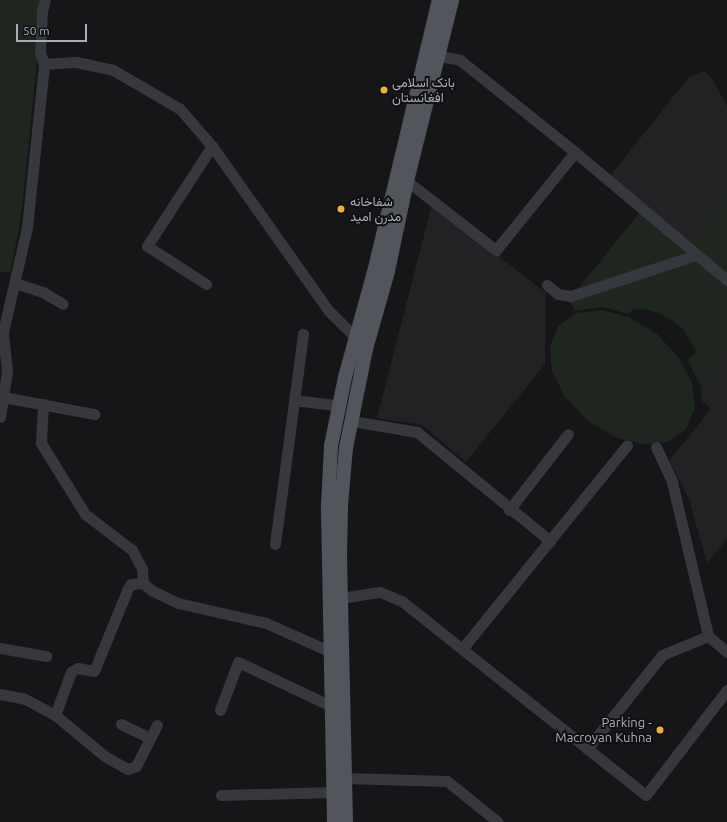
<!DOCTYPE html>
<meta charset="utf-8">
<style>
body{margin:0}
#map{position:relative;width:727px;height:822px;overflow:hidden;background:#161618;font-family:Ubuntu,Vazirmatn,sans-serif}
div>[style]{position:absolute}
.built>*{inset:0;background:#222225}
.green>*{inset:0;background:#1e261f}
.minor>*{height:11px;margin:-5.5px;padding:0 5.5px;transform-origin:5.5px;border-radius:5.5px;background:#37383d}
.major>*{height:14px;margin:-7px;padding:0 7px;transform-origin:7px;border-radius:7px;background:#53555c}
.dots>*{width:11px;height:11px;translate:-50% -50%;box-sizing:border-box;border:2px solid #111113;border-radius:50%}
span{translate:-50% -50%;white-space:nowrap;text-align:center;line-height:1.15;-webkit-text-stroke:4px #111113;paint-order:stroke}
.poi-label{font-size:13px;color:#a8adb8}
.left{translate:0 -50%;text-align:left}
.right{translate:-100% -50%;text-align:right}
.scale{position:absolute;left:16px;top:24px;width:71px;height:18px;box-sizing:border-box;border:2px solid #a8adb8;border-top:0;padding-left:5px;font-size:12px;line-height:14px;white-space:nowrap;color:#a8adb8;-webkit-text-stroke:3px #111113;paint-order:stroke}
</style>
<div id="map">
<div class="built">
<div style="clip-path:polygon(704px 71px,711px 77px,727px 106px,727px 198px,690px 244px,610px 176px,689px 77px)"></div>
<div style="clip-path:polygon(432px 204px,546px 293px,545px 364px,466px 462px,422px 425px,377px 418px)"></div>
<div style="clip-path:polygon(727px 353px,727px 539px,707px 563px,689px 499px,669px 461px,711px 409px,702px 401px,701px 386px)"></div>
</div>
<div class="green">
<div style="clip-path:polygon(0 0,40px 0,34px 36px,37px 61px,21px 218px,10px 273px,0 271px)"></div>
<div style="clip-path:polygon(727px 198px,727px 353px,701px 386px,687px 360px,697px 352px,683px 329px,673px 321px,659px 313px,642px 309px,632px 310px,629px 314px,602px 307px,575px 311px,569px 300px,645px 206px,690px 244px)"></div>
<div style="clip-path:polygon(602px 310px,629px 317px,657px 334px,679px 358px,692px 383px,695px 408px,686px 429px,668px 442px,643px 444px,615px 437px,588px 421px,565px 397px,552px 371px,550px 347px,558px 326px,577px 313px)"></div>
</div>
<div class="minor">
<div style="left:430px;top:54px;width:31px;rotate:11deg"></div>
<div style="left:460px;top:60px;width:147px;rotate:38.7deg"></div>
<div style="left:575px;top:152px;width:199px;rotate:40.1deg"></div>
<div style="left:44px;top:64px;width:32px;rotate:-4deg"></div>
<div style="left:76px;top:62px;width:38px;rotate:12deg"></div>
<div style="left:113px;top:70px;width:78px;rotate:30.2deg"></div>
<div style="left:180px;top:109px;width:49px;rotate:49.1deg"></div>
<div style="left:212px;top:146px;width:202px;rotate:54.7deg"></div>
<div style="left:329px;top:311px;width:37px;rotate:45deg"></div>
<div style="left:407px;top:181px;width:113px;rotate:37.8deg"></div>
<div style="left:496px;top:250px;width:126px;rotate:-51.1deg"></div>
<div style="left:15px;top:283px;width:29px;rotate:18deg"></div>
<div style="left:43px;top:292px;width:23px;rotate:31deg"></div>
<div style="left:206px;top:284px;width:70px;rotate:-147.2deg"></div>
<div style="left:147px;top:246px;width:119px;rotate:-57deg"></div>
<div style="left:547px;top:285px;width:14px;rotate:39deg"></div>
<div style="left:558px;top:294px;width:13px;rotate:9deg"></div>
<div style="left:571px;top:296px;width:132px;rotate:-18.2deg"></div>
<div style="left:3px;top:397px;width:93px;rotate:10.6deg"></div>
<div style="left:294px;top:400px;width:41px;rotate:7deg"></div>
<div style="left:335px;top:405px;width:7px;rotate:56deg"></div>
<div style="left:43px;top:404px;width:39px;rotate:93deg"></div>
<div style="left:41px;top:443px;width:84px;rotate:58.2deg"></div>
<div style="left:85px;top:514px;width:59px;rotate:37.5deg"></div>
<div style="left:132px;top:550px;width:21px;rotate:62deg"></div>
<div style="left:142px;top:569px;width:14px;rotate:86deg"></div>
<div style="left:143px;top:583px;width:11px;rotate:41deg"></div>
<div style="left:151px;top:590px;width:30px;rotate:26deg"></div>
<div style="left:178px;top:603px;width:90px;rotate:12.8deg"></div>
<div style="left:266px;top:623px;width:71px;rotate:24deg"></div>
<div style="left:331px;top:652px;width:6px;rotate:-9deg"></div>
<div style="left:0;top:417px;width:47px;rotate:-81.3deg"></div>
<div style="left:7px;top:371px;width:39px;rotate:-96deg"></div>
<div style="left:3px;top:332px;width:108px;rotate:-77.1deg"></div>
<div style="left:27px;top:227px;width:164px;rotate:-84deg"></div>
<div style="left:44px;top:64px;width:12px;rotate:-110deg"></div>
<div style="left:40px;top:53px;width:42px;rotate:-87.3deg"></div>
<div style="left:42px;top:11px;width:11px;rotate:-75deg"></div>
<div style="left:352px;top:421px;width:66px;rotate:9.6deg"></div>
<div style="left:417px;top:432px;width:172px;rotate:39.3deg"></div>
<div style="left:656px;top:447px;width:38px;rotate:65deg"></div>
<div style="left:672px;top:482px;width:158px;rotate:76.8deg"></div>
<div style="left:708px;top:636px;width:25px;rotate:40deg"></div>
<div style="left:509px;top:510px;width:96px;rotate:-52.2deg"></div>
<div style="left:275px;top:544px;width:212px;rotate:-82.4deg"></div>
<div style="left:341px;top:598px;width:39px;rotate:-9deg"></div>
<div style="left:380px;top:592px;width:25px;rotate:23deg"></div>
<div style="left:403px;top:602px;width:310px;rotate:38.5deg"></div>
<div style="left:646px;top:795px;width:133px;rotate:-52.4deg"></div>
<div style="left:0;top:648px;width:47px;rotate:9.9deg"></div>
<div style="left:462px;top:649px;width:262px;rotate:-51deg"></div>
<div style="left:0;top:694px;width:25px;rotate:11deg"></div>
<div style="left:25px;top:699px;width:34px;rotate:28deg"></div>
<div style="left:55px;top:715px;width:66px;rotate:39.5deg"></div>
<div style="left:106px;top:757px;width:25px;rotate:29deg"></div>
<div style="left:128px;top:769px;width:9px;rotate:-21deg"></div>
<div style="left:136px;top:766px;width:46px;rotate:-62.9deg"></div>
<div style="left:220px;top:710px;width:51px;rotate:-69.4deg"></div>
<div style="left:238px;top:662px;width:105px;rotate:25.3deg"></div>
<div style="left:55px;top:715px;width:46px;rotate:-69.6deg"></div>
<div style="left:71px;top:672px;width:8px;rotate:-30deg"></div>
<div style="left:78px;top:668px;width:16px;rotate:11deg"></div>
<div style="left:94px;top:671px;width:90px;rotate:-67.7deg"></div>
<div style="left:128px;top:588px;width:5px;rotate:-53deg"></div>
<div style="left:131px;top:584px;width:12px;rotate:-5deg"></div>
<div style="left:121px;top:724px;width:32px;rotate:26deg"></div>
<div style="left:587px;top:749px;width:120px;rotate:-51.4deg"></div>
<div style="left:662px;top:655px;width:50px;rotate:-22.4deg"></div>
<div style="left:345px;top:778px;width:102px;rotate:1.7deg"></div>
<div style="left:447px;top:781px;width:65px;rotate:38.8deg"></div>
<div style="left:221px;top:795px;width:114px;rotate:-1.5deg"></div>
</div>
<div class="major">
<div style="left:334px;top:822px;width:316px;rotate:-91.1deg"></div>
<div style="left:328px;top:506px;width:60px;rotate:-87.1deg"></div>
<div style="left:331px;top:446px;width:70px;rotate:-78.5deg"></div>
<div style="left:345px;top:377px;width:113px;rotate:-74.6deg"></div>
<div style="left:375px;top:268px;width:276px;rotate:-76.6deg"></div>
<div style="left:346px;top:822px;width:268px;rotate:-91.3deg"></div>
<div style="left:340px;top:554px;width:49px;rotate:-88.8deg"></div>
<div style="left:341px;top:505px;width:57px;rotate:-85deg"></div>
<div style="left:346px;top:448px;width:101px;rotate:-78.6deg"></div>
<div style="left:366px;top:349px;width:81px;rotate:-74.2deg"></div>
<div style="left:388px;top:271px;width:92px;rotate:-78.1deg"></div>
<div style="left:407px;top:181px;width:187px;rotate:-76deg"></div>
</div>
<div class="dots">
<div style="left:384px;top:90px;background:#f2b134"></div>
<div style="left:341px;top:209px;background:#f2b134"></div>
<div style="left:660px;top:730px;background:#f2b134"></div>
</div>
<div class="poi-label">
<span class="left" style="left:392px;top:90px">بانک اسلامی<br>افغانستان</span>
<span class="left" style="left:350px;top:209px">شفاخانه<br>مدرن امید</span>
<span class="right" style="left:652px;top:730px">Parking -<br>Macroyan Kuhna</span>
</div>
<div class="scale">50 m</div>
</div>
